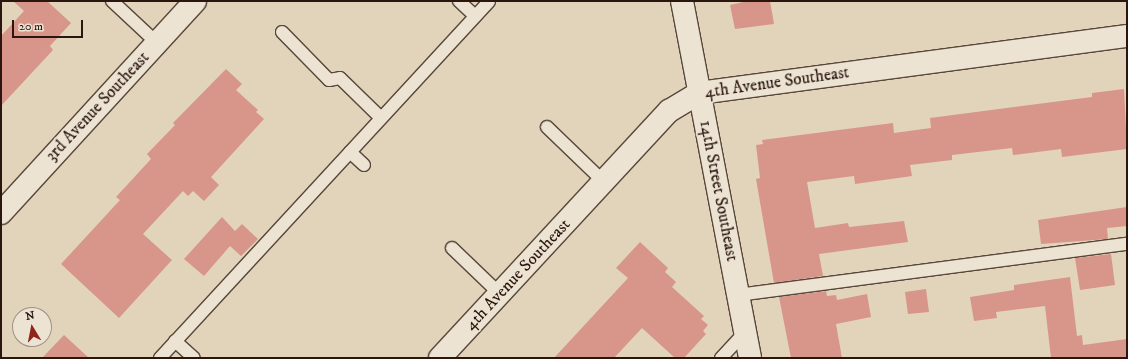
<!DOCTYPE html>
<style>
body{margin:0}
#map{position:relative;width:1128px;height:359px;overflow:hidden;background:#e2d4bb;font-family:"IM FELL DW Pica",serif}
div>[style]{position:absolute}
.building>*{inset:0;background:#d89589}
.roads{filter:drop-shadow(1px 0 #58463a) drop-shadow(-1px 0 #58463a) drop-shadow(0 1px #58463a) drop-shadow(0 -1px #58463a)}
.service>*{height:12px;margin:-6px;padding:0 6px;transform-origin:6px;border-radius:6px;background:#ece3d3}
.minor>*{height:22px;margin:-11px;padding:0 11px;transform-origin:11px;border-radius:11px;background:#ece3d3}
.secondary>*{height:22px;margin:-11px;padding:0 11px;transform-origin:11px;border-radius:11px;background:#ece3d3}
span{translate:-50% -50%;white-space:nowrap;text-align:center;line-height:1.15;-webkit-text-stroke:3.5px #ece3d3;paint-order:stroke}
.street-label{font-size:17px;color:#2a160f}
.frame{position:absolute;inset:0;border:2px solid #2a160f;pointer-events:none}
.north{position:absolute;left:12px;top:307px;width:40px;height:40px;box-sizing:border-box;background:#ece3d3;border:1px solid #9e9185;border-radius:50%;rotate:350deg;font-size:11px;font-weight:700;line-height:16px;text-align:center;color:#2a160f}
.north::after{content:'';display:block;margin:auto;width:14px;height:18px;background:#8f2418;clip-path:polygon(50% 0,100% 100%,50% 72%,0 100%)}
.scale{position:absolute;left:12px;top:20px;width:71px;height:18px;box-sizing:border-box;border:2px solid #2a160f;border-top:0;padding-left:5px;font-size:12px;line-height:14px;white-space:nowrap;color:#2a160f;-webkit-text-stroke:3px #ece3d3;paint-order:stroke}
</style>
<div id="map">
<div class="building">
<div style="clip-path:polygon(13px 1px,47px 1px,71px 23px,50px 46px,53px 50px,1px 106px,1px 36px,24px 11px)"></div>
<div style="clip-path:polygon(748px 1px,770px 1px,774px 24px,735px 29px,730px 5px)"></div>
<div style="clip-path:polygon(226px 69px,242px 84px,236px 90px,258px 110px,256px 112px,264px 119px,211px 177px,219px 185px,204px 201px,193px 191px,188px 196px,183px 191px,143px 234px,172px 260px,119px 318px,61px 264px,120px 200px,116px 197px,151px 159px,147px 154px,175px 125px,173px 123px)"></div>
<div style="clip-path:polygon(1124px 89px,1127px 149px,1062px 157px,1061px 149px,1013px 155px,1012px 148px,952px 155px,952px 160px,910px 165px,912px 176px,855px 184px,854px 176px,807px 182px,815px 228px,848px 223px,849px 227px,904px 221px,908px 242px,819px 254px,823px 276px,774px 283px,756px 179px,760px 178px,756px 145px,763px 144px,762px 140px,893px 123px,894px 133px,931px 128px,930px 118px,1092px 97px,1092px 93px)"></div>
<div style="clip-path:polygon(1127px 207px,1127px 226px,1107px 228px,1108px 239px,1041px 244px,1038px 220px)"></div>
<div style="clip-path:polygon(222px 217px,235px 231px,242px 224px,258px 239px,241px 256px,230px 246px,204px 276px,184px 259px)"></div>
<div style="clip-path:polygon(640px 242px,668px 268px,665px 272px,676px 282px,672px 287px,704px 316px,701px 319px,708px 325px,703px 331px,706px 334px,684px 358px,675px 358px,642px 328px,614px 358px,554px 358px,628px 278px,616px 268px)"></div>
<div style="clip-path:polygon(1111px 254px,1115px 285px,1080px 290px,1075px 258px)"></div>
<div style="clip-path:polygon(1070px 277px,1077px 336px,1082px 335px,1083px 345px,1127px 339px,1127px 358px,1051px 358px,1045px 306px,996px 312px,997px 318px,974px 321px,970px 297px,1014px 290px,1014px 285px)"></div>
<div style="clip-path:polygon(926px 289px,929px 312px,908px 314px,905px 292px)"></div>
<div style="clip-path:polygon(826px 291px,827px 296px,836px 295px,837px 300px,867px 294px,871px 317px,836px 324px,842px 358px,791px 358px,779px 297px)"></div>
<div style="clip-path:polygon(64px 335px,89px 358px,42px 358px)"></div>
</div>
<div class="roads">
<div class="service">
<div style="left:112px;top:1px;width:62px;rotate:43deg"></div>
<div style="left:459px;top:1px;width:22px;rotate:43deg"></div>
<div style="left:282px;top:32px;width:67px;rotate:45.6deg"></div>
<div style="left:329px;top:80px;width:11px;rotate:-10deg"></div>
<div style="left:340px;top:78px;width:56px;rotate:44.3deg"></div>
<div style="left:547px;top:127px;width:79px;rotate:44deg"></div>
<div style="left:350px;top:152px;width:19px;rotate:43deg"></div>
<div style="left:452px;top:248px;width:66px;rotate:43.8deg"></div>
<div style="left:738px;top:295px;width:392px;rotate:-7.5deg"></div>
<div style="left:175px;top:341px;width:25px;rotate:42deg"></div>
<div style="left:160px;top:358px;width:485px;rotate:-47.3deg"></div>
<div style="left:721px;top:358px;width:35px;rotate:-47deg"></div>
</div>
<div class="minor">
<div style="left:682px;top:1px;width:363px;rotate:79.2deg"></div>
<div style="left:440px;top:358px;width:337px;rotate:-47.2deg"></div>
<div style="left:669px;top:111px;width:35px;rotate:-31deg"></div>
<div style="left:699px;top:93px;width:432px;rotate:-7.6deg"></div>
</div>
<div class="secondary">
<div style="left:1px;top:213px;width:287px;rotate:-47.5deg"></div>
</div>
</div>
<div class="street-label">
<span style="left:777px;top:83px;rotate:-8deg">4th Avenue Southeast</span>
<span style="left:98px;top:107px;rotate:-47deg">3rd Avenue Southeast</span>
<span style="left:718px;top:191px;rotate:79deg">14th Street Southeast</span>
<span style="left:518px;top:275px;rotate:-47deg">4th Avenue Southeast</span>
</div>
<div class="frame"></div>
<div class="north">N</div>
<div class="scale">20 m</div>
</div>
